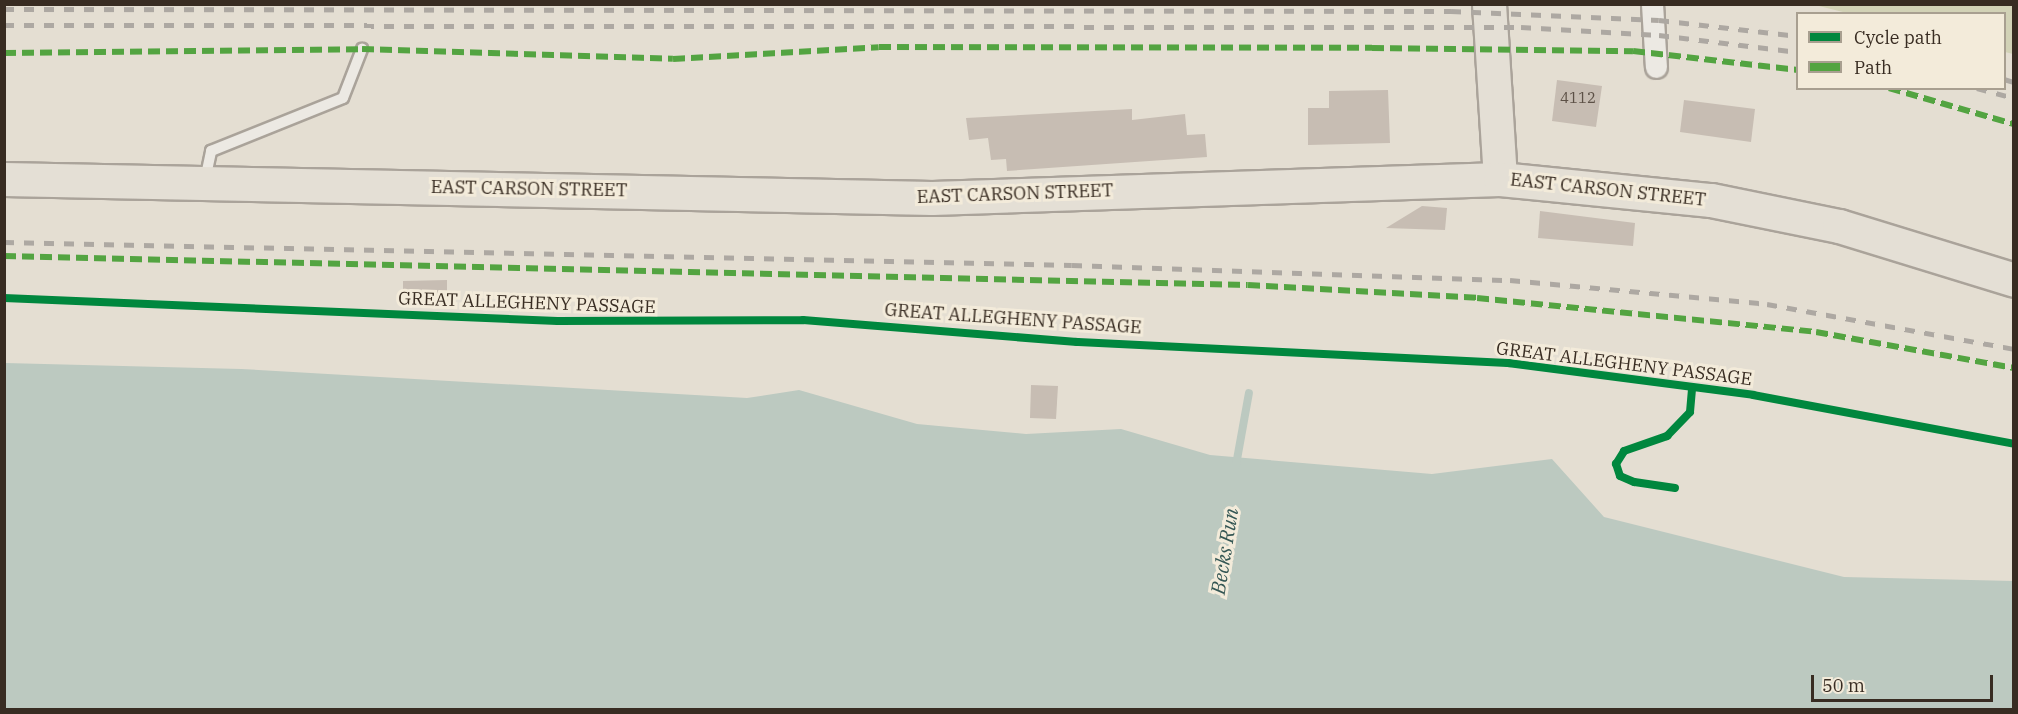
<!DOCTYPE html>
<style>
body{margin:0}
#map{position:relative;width:2018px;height:714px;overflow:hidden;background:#e4ded2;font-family:"IBM Plex Serif",serif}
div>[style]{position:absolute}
.green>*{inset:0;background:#d2d2b6}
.water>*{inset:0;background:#bcc9c0}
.stream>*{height:8px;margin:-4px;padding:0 4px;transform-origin:4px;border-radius:4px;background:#bcc9c0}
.building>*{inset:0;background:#c7bdb3}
.roads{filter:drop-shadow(2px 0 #aaa39a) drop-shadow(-2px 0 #aaa39a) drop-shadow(0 2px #aaa39a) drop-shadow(0 -2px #aaa39a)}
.lane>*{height:10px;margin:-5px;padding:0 5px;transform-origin:5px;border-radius:5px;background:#ece9e3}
.street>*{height:21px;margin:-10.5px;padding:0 10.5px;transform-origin:10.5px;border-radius:10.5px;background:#ece9e3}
.primary>*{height:33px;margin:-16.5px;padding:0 16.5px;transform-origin:16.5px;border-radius:16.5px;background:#e4dfd5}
.rail>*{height:4.5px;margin-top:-2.25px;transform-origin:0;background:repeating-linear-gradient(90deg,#ada8a2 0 10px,transparent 0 20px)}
.quiet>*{height:6px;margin-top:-3px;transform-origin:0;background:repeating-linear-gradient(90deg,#53a441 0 12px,transparent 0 18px)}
.cycleway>*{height:8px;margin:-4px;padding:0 4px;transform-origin:4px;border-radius:4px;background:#00873e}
span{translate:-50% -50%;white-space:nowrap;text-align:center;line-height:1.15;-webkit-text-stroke:6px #f3ebda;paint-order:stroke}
.number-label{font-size:15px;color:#5c5046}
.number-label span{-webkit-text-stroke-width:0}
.street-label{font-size:18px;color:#382c22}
.water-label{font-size:20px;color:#345653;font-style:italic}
.frame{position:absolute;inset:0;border:6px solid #382c22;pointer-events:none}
.legend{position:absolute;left:1796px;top:12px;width:210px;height:78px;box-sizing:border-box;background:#f3ebda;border:2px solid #a89f90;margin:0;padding:8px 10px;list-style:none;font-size:18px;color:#382c22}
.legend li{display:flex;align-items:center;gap:12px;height:30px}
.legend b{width:30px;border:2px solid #a89f90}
.scale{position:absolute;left:1811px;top:675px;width:182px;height:27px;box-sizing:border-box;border:3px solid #382c22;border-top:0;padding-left:8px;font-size:18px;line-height:21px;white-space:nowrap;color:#382c22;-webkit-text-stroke:4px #f3ebda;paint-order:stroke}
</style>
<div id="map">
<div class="green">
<div style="clip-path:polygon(1815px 5px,2013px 5px,2013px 54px,2005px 52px,2004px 14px,1851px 14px)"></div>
</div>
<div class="water">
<div style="clip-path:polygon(5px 363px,241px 369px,747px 398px,799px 390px,917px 424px,1026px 434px,1121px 429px,1210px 455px,1432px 474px,1552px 459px,1604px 517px,1844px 577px,2013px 581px,2013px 709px,5px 709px)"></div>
</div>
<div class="stream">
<div style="left:1236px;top:465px;width:73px;rotate:-79.8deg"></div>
</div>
<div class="building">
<div style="clip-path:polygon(1557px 80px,1602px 86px,1596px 127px,1552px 121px)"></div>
<div style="clip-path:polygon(1388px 90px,1390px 143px,1308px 145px,1308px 108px,1329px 108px,1329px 91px)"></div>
<div style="clip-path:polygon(1684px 100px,1755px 109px,1751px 142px,1680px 132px)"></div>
<div style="clip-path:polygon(1132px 109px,1132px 120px,1185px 114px,1187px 135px,1205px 134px,1207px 157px,1007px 171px,1006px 159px,991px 160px,988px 138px,969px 140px,966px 118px)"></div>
<div style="clip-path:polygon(1422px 206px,1447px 208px,1445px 230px,1386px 228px)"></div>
<div style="clip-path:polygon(1540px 211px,1635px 223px,1633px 246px,1538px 238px)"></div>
<div style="clip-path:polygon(447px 280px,447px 305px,403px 306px,403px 281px)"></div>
<div style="clip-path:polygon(1031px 385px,1058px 386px,1056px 419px,1030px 418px)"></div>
</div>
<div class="roads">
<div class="lane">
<div style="left:205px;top:180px;width:30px;rotate:-78deg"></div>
<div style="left:211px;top:151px;width:142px;rotate:-21.9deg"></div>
<div style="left:343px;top:98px;width:53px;rotate:-68.8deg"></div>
</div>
<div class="street">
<div style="left:1652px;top:4px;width:63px;rotate:86.4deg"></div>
</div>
<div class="primary">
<div style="left:1489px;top:4px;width:175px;rotate:86.4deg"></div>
<div style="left:4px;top:179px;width:928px;rotate:1.17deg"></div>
<div style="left:932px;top:198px;width:568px;rotate:-1.92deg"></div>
<div style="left:1500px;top:179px;width:212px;rotate:5.7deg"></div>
<div style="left:1711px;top:200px;width:131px;rotate:11.5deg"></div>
<div style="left:1839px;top:226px;width:183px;rotate:17.1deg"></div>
</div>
</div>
<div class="rail">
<div style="left:4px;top:9px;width:1447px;rotate:0.08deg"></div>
<div style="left:1451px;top:11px;width:208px;rotate:2.5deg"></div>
<div style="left:1659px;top:20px;width:140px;rotate:6.6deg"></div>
<div style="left:4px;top:25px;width:1517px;rotate:0.08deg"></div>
<div style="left:1521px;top:27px;width:138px;rotate:3.3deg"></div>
<div style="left:1659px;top:35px;width:140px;rotate:7deg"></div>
<div style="left:2004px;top:79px;width:10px;rotate:17deg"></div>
<div style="left:1977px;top:88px;width:38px;rotate:15deg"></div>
<div style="left:4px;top:242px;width:1068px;rotate:1.23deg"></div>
<div style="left:1072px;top:265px;width:438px;rotate:2deg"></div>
<div style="left:1510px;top:280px;width:258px;rotate:5.3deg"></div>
<div style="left:1767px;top:304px;width:251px;rotate:10.3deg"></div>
</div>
<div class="quiet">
<div style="left:4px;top:53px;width:358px;rotate:-0.6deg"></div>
<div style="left:362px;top:49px;width:311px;rotate:1.8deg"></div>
<div style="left:673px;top:59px;width:206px;rotate:-3.3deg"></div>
<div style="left:879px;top:47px;width:493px;rotate:0.1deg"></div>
<div style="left:1372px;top:48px;width:261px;rotate:0.7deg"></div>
<div style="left:1633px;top:51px;width:166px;rotate:6.6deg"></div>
<div style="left:1889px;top:88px;width:130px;rotate:16.1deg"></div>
<div style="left:4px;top:256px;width:1244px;rotate:1.34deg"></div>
<div style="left:1248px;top:285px;width:229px;rotate:3.2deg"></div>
<div style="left:1477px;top:298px;width:341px;rotate:5.7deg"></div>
<div style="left:1816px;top:332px;width:201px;rotate:10.3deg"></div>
</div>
<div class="cycleway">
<div style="left:4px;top:298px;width:554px;rotate:2.38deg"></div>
<div style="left:558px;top:321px;width:245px;rotate:-0.2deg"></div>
<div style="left:803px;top:320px;width:275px;rotate:4.6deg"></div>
<div style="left:1077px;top:342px;width:432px;rotate:2.8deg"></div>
<div style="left:1508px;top:363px;width:247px;rotate:7.4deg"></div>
<div style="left:1753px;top:395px;width:266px;rotate:10.6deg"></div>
<div style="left:1675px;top:488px;width:41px;rotate:-171.7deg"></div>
<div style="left:1634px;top:482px;width:15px;rotate:-157deg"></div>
<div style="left:1620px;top:476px;width:13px;rotate:-108deg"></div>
<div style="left:1616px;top:464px;width:15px;rotate:-58deg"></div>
<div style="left:1624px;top:451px;width:46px;rotate:-19.2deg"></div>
<div style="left:1667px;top:436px;width:33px;rotate:-46deg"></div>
<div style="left:1690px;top:412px;width:24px;rotate:-85deg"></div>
</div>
<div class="number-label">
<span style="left:1578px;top:98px">4112</span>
</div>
<div class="street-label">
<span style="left:529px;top:189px;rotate:1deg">EAST CARSON STREET</span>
<span style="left:1608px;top:190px;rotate:6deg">EAST CARSON STREET</span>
<span style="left:1015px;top:194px;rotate:-2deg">EAST CARSON STREET</span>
<span style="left:527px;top:303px;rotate:2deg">GREAT ALLEGHENY PASSAGE</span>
<span style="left:1013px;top:319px;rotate:4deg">GREAT ALLEGHENY PASSAGE</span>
<span style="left:1624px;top:364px;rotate:7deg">GREAT ALLEGHENY PASSAGE</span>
</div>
<div class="water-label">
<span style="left:1224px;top:551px;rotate:-81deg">Becks Run</span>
</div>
<div class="frame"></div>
<ul class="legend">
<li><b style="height:8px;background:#00873e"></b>Cycle path</li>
<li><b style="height:8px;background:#53a441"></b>Path</li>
</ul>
<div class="scale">50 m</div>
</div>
